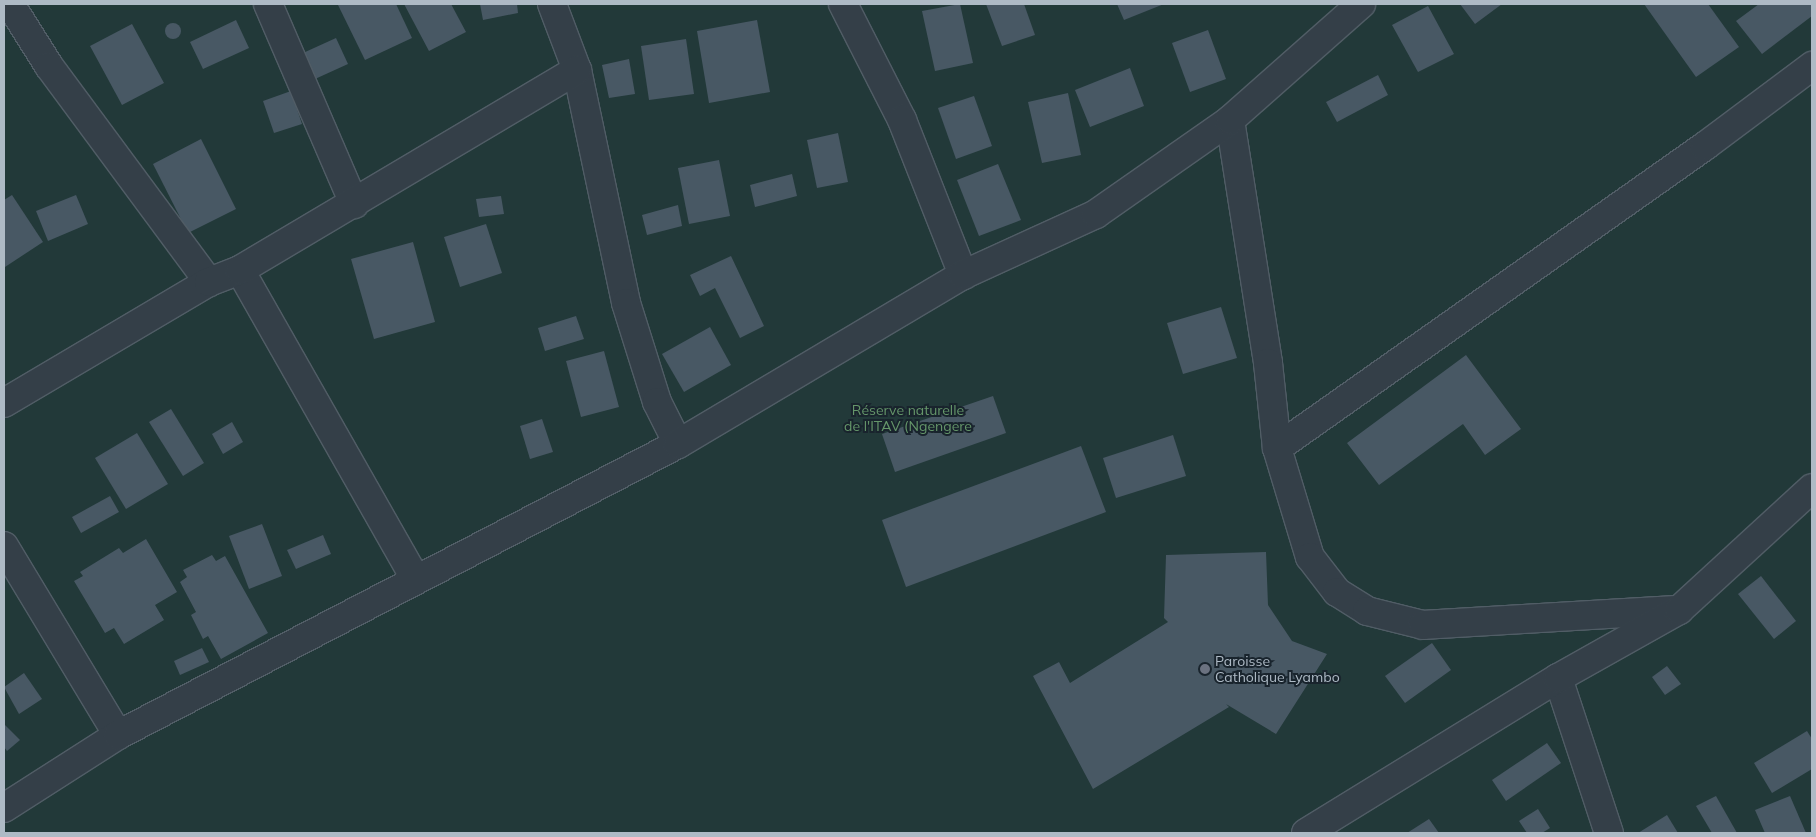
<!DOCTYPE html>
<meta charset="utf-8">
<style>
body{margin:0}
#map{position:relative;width:1816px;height:837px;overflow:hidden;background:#202d38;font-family:Mulish,sans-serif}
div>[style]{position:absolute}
.green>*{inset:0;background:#223939}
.building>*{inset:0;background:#485864}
.round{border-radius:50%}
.roads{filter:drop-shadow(1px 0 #515d66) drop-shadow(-1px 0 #515d66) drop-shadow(0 1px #515d66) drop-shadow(0 -1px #515d66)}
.minor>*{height:28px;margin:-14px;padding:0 14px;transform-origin:14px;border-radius:14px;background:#343f48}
.dots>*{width:14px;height:14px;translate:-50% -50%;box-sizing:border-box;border:2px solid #19242d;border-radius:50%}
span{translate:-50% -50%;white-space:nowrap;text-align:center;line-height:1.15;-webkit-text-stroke:4px #19242d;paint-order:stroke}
.park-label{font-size:14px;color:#65966a}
.poi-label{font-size:14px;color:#aebac5}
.left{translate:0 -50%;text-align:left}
.frame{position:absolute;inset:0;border:5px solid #aebac5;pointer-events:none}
</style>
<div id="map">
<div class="green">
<div style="clip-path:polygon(4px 4px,1812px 4px,1812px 833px,4px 833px)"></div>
</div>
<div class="building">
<div style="clip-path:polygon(396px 4px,412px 38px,365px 60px,338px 5px)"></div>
<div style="clip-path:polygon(404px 4px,451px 4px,466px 32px,429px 51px)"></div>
<div style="clip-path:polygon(480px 4px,517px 4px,518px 13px,483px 20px)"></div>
<div style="clip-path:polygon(960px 4px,973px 63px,935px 71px,922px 11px)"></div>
<div style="clip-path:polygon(986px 4px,1024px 4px,1035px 35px,1002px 46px)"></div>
<div style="clip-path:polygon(1117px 4px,1164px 4px,1124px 20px)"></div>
<div style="clip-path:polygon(1460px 4px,1502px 4px,1475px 24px)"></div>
<div style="clip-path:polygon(1644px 4px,1708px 4px,1739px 47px,1696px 77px)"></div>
<div style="clip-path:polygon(1759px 4px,1812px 4px,1812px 16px,1762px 54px,1736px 21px)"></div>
<div style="clip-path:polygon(1428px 6px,1454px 54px,1418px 72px,1392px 25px)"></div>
<div style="clip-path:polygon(236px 20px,249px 48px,203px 69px,190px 42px)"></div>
<div style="clip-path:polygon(757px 20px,770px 92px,709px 103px,697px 31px)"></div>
<div class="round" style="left:165px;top:23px;width:16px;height:16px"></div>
<div style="clip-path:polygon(132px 24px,164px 83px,122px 105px,90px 46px)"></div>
<div style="clip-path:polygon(1208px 30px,1226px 79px,1190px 92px,1172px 43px)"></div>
<div style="clip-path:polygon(336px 38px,348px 64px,315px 79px,303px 53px)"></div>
<div style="clip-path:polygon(686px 39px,694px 94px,649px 100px,641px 46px)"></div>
<div style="clip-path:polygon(629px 59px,635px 94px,609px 98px,602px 65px)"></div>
<div style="clip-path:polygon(1130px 68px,1144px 106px,1090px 127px,1075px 90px)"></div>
<div style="clip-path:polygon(1378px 75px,1388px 95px,1337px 122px,1326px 102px)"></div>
<div style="clip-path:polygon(291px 91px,302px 124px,274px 133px,263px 101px)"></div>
<div style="clip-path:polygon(1068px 93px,1081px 155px,1042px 163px,1028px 102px)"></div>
<div style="clip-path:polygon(974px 96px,992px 146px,956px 159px,938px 108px)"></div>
<div style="clip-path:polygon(838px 133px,848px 182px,817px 188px,807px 140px)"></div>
<div style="clip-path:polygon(201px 139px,236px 209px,188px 233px,153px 164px)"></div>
<div style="clip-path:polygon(719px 160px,730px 216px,689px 224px,678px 168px)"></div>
<div style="clip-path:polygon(998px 164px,1021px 220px,979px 236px,957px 180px)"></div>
<div style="clip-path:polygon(792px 174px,797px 196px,755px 207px,750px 185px)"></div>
<div style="clip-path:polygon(12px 195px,43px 242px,5px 267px,4px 200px)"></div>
<div style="clip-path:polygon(76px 195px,88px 224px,48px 241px,36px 211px)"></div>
<div style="clip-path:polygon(501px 196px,504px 214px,479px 217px,476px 199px)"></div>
<div style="clip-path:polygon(678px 205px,682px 226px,647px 235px,642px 215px)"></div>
<div style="clip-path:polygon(486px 224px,502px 273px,460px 287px,444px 237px)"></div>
<div style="clip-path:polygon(413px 242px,435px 322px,374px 339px,351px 259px)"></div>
<div style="clip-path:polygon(731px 256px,764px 326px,740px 338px,715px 288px,700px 296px,690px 275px)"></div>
<div style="clip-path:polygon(1221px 307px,1237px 358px,1183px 374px,1167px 323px)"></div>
<div style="clip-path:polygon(576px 316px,584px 339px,545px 351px,538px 328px)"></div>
<div style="clip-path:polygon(710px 327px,731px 365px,684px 392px,662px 354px)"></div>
<div style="clip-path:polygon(604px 351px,619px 407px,581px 417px,566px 361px)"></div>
<div style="clip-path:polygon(1466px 355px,1521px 429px,1485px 455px,1463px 424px,1379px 485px,1347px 443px)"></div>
<div style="clip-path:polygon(993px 396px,1006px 433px,895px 472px,882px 434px)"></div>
<div style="clip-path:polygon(171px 409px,204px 463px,183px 476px,149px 422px)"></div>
<div style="clip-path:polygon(542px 419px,553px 452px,530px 459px,520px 426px)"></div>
<div style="clip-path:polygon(232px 422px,243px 442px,223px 454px,212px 434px)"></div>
<div style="clip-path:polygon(137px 433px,168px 484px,126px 509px,95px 458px)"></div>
<div style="clip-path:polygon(1173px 435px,1186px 476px,1116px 498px,1103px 458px)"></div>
<div style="clip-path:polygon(1081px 446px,1106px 512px,906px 587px,882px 520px)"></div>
<div style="clip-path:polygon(110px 496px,119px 512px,81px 533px,72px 517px)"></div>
<div style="clip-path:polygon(262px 524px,282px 576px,249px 589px,229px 536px)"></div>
<div style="clip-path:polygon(323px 535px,331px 554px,296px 569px,287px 550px)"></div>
<div style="clip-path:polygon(146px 539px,177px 592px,155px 605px,164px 620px,124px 644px,114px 628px,105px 633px,74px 581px,83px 576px,80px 572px,119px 548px,123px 553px)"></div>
<div style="clip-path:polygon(1266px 552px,1268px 605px,1292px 641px,1327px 654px,1276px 734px,1226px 704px,1229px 707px,1093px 789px,1033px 676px,1059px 662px,1070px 683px,1168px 622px,1164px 618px,1166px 555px)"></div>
<div style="clip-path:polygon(212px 555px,216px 561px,225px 556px,268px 633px,221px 659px,208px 636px,203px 639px,191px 615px,196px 612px,180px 582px,187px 577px,183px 570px)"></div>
<div style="clip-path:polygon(1761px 576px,1796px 621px,1774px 639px,1738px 594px)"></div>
<div style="clip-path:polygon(1432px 643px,1451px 670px,1405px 703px,1385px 676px)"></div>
<div style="clip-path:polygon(202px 648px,209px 662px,180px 675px,174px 661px)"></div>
<div style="clip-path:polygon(1667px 666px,1681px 684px,1665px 695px,1652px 677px)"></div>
<div style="clip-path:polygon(24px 673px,42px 699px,19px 714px,4px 687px)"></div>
<div style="clip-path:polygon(4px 724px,20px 740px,7px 751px,4px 747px)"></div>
<div style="clip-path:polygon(1807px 731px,1812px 739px,1812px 769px,1772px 793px,1754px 763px)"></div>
<div style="clip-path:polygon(1547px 743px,1561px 763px,1506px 801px,1492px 780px)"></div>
<div style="clip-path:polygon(1716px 796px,1737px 833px,1712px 833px,1696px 806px)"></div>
<div style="clip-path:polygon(1790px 796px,1806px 833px,1765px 833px,1755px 810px)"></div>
<div style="clip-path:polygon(1538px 809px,1550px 828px,1542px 833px,1527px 833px,1519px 821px)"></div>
<div style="clip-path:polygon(1667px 815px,1678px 833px,1638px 833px)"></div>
<div style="clip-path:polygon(1429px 819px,1439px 833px,1407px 833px)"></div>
</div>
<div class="roads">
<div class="minor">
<div style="left:10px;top:4px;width:73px;rotate:57.8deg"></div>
<div style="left:49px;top:66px;width:269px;rotate:53.5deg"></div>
<div style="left:268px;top:4px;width:218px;rotate:66.7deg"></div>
<div style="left:552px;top:4px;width:71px;rotate:69.3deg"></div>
<div style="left:577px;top:70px;width:238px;rotate:78.1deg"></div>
<div style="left:626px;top:303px;width:104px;rotate:72.6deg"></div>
<div style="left:657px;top:402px;width:47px;rotate:63.4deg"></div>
<div style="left:843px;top:4px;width:130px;rotate:63deg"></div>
<div style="left:902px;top:120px;width:167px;rotate:68.5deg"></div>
<div style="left:1230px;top:120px;width:246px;rotate:81.1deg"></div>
<div style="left:1268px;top:363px;width:85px;rotate:84deg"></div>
<div style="left:1277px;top:448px;width:114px;rotate:73.2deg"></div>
<div style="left:1310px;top:557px;width:44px;rotate:52.4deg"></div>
<div style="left:1337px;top:592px;width:36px;rotate:32deg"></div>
<div style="left:1367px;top:611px;width:58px;rotate:14deg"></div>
<div style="left:1423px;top:625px;width:256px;rotate:-3.4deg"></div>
<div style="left:240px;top:270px;width:356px;rotate:60.4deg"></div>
<div style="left:4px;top:403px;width:238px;rotate:-30.6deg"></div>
<div style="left:209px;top:282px;width:33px;rotate:-21deg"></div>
<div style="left:240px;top:270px;width:392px;rotate:-30.7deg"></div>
<div style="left:1277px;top:448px;width:524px;rotate:-35.21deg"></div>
<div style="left:1705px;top:146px;width:134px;rotate:-36.8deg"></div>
<div style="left:4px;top:546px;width:221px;rotate:58.9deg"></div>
<div style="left:1558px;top:678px;width:163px;rotate:71.8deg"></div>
<div style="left:4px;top:808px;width:135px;rotate:-32.6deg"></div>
<div style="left:118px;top:735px;width:631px;rotate:-27.46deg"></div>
<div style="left:678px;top:444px;width:331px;rotate:-30.7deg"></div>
<div style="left:963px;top:275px;width:146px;rotate:-24.6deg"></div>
<div style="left:1096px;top:214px;width:164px;rotate:-35deg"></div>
<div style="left:1230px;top:120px;width:175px;rotate:-41.5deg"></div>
<div style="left:1306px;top:833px;width:296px;rotate:-31.6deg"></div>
<div style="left:1558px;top:678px;width:139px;rotate:-29.3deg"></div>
<div style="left:1679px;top:610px;width:180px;rotate:-42.5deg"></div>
</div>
</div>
<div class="dots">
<div style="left:1205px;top:669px;background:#6b7280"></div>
</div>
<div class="park-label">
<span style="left:908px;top:418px">Réserve naturelle<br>de l'ITAV (Ngengere</span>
</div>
<div class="poi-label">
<span class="left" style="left:1215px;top:669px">Paroisse<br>Catholique Lyambo</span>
</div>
<div class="frame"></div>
</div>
